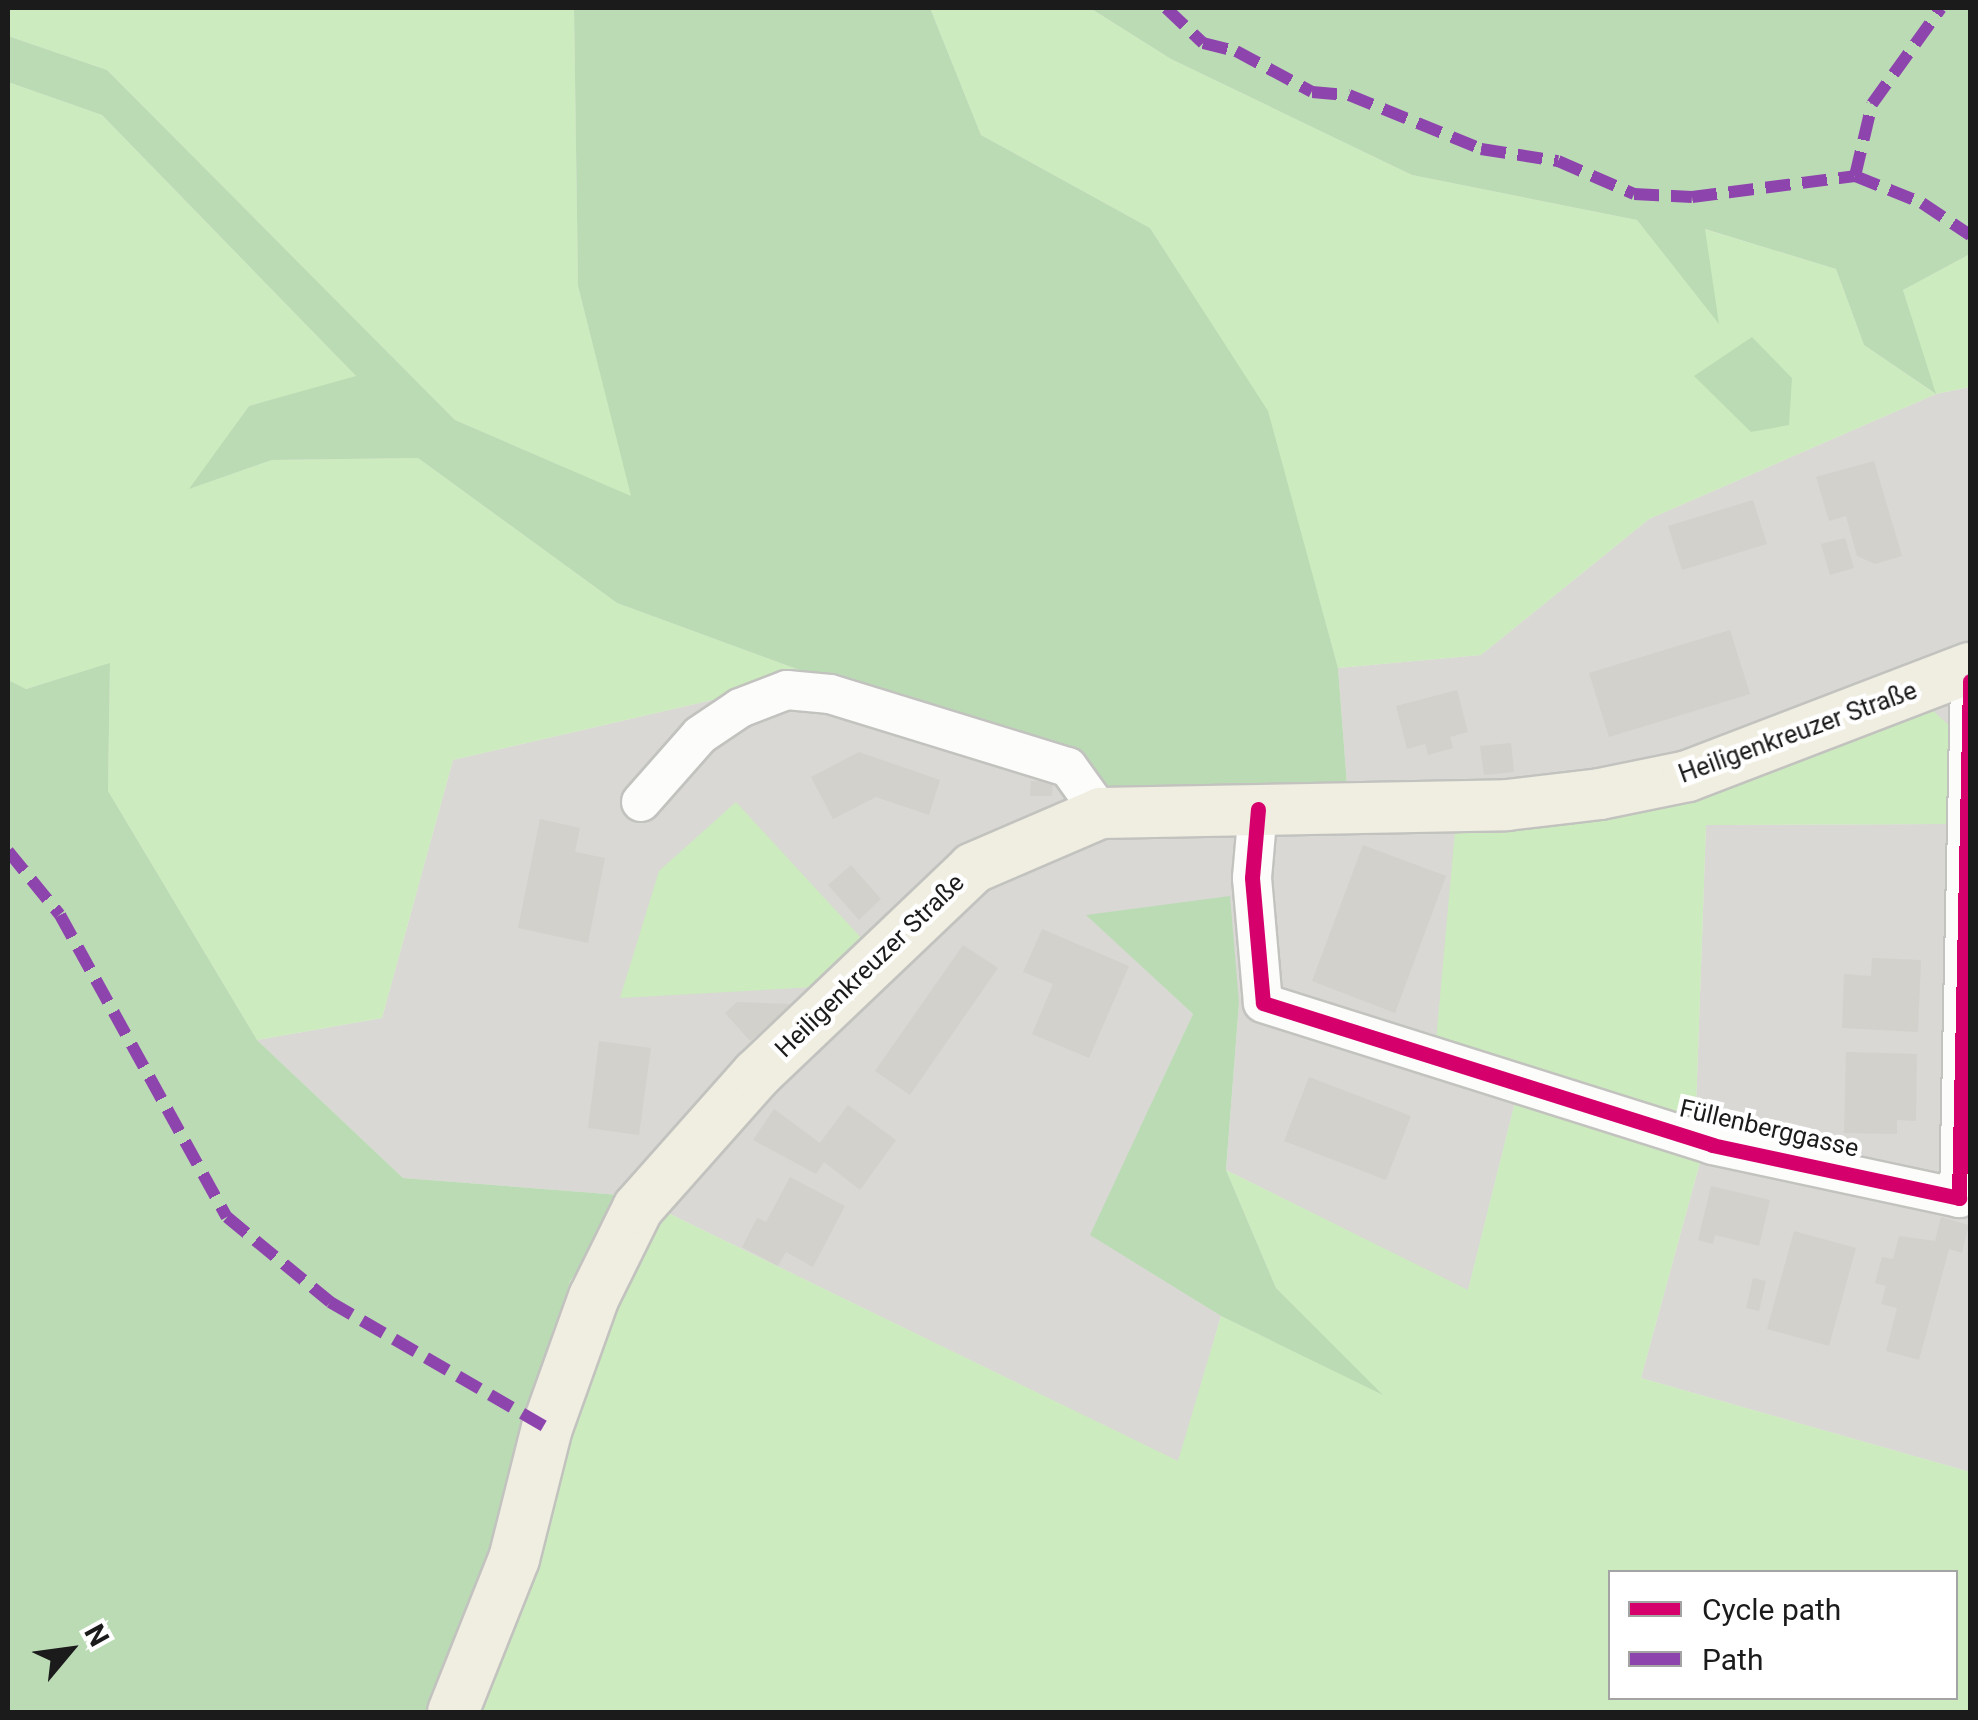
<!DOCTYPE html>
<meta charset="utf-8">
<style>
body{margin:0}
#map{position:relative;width:1978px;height:1720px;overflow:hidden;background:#eae9e2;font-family:Roboto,sans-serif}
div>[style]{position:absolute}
.residential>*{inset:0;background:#d9d8d4}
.grass>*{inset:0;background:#ccebbe}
.forest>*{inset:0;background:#bbdbb5}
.building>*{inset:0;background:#d2d1cb}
.roads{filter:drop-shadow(2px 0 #c2c2bf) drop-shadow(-2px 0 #c2c2bf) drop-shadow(0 2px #c2c2bf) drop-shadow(0 -2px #c2c2bf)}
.minor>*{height:38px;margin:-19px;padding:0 19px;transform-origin:19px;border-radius:19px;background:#fcfcfb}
.major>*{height:50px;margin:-25px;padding:0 25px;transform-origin:25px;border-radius:25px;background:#f0ede1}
.quiet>*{height:12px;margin-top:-6px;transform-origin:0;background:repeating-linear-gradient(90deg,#8e44ad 0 25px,transparent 0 37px)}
.cycleway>*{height:15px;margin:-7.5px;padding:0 7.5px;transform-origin:7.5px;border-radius:7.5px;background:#d6006c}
span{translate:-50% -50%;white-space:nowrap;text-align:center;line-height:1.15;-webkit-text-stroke:9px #fff;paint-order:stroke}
.street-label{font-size:25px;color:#1b1b1b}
.frame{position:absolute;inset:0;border:10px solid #1b1b1b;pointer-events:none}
.legend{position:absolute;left:1608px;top:1570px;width:350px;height:130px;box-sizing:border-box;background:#fff;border:2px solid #a4a4a4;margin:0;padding:12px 18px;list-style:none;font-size:30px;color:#1b1b1b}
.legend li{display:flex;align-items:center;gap:20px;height:50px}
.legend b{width:50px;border:2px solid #a4a4a4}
.north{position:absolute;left:20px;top:1600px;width:100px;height:100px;-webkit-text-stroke:8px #fff;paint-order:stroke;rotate:61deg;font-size:28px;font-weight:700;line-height:40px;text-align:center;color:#1b1b1b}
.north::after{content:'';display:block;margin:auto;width:35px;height:45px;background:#1b1b1b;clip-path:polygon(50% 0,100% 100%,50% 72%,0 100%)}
</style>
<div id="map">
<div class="residential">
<div style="clip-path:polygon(1970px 387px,1970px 1472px,1641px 1378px,1702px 1155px,1696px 1109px,1706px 825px,1948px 824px,1733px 781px,1521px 1078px,1468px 1291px,1226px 1170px,1239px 1003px,1087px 915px,1193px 1014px,1091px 1235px,1221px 1316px,1179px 1462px,633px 1196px,403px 1178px,257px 1040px,382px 1018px,453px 760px,816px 676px,1347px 785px,1338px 668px,1481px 655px,1649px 519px,1936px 394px)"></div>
</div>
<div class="grass">
<div style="clip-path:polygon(8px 8px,574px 8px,578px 286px,632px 497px,455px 420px,107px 70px,8px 36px)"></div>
<div style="clip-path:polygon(930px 8px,1090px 8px,1171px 59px,1412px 175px,1637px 220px,1718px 322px,1704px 229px,1836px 269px,1864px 345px,1934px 393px,1903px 290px,1970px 254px,1970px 387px,1936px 394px,1649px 519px,1481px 655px,1338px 668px,1267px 411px,1150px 228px,981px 135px)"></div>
<div style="clip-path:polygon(8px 82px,102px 115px,357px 377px,249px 406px,191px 488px,272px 460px,418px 458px,617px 603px,816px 676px,453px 760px,382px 1018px,257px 1040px,108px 791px,110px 664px,25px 689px,8px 680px)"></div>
<div style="clip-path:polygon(evenodd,1928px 706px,1954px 730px,1948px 824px,1706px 825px,1696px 1109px,1702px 1155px,1641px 1378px,1970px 1472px,1970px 1712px,430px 1712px,497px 1538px,570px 1281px,633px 1196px,1178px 1461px,1221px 1316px,1380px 1393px,1276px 1288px,1226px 1170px,1468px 1290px,1521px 1078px,1435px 1052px,1455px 831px,1586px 811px,1928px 706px,1610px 1572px,1956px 1572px,1956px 1698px,1610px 1698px,1610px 1572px)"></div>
<div style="clip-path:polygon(736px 802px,864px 941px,815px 987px,620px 998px,659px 871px)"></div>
</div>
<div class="forest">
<div style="clip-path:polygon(574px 8px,930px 8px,981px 135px,1150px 228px,1268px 411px,1338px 668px,1347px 785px,1083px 793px,816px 676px,617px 603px,418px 458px,272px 460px,189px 489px,249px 406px,356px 376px,102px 115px,8px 82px,8px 36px,107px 70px,455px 420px,631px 496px,578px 286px)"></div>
<div style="clip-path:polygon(1090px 8px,1970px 8px,1970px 254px,1903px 290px,1936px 394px,1864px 345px,1836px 269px,1705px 229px,1719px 324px,1637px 220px,1412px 175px,1171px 59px)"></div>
<div style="clip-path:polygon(1752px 337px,1792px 378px,1789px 425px,1751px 432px,1694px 376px)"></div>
<div style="clip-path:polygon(110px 663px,108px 791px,257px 1040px,403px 1178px,633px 1196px,570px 1281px,497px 1538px,430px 1712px,8px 1712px,8px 680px,26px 689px)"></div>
<div style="clip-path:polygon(1230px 896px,1239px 1003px,1226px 1170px,1276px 1288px,1383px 1395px,1221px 1316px,1090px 1235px,1193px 1014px,1086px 915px)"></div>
</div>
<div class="building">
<div style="clip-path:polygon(1874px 461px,1902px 556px,1875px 564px,1857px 556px,1846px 516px,1829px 521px,1816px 477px)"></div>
<div style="clip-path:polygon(1753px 500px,1767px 544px,1682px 570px,1668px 526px)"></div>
<div style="clip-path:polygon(1845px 538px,1854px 568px,1830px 575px,1821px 544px)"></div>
<div style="clip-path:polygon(1730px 630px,1750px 694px,1609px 737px,1589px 673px)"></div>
<div style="clip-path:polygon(1457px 690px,1468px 732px,1450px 737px,1453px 748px,1428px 755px,1425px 744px,1407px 749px,1396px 706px)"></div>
<div style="clip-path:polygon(1511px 743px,1514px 772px,1484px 775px,1480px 746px)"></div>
<div style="clip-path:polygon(859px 752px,940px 780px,929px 815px,876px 797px,833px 819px,811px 777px)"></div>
<div style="clip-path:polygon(1031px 781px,1053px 781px,1052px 796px,1030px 796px)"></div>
<div style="clip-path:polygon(540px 819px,580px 828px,575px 852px,605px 858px,588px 943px,518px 928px)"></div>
<div style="clip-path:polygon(1363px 845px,1446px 876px,1395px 1013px,1312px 981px)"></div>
<div style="clip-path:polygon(851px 865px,881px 899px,859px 920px,828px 885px)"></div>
<div style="clip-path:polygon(1042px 929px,1129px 966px,1089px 1058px,1032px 1034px,1053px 984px,1023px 972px)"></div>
<div style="clip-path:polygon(963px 945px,998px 968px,910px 1095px,875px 1071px)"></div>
<div style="clip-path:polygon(1872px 958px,1921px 960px,1918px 1032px,1842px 1028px,1844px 974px,1871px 976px)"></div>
<div style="clip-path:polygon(737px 1002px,792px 1004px,750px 1041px,725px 1013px)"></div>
<div style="clip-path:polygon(599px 1041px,651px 1048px,639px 1135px,588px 1128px)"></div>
<div style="clip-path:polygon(1846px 1052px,1917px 1054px,1916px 1121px,1897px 1120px,1897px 1134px,1844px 1133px)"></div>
<div style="clip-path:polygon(1309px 1077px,1411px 1116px,1386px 1180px,1284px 1141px)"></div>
<div style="clip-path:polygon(848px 1105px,896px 1140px,860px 1190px,824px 1162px,816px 1174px,753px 1140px,774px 1109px,820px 1143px)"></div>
<div style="clip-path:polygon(790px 1177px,845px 1206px,813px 1267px,786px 1252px,778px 1266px,742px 1247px,757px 1218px,766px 1222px)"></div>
<div style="clip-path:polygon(1711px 1186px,1770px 1200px,1759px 1246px,1715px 1235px,1713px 1244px,1698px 1240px)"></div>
<div style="clip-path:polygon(1941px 1217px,1969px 1225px,1962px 1253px,1949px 1249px,1919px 1360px,1886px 1351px,1897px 1308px,1881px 1304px,1886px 1286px,1875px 1283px,1882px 1257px,1893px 1259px,1899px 1236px,1935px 1241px)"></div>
<div style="clip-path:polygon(1794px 1231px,1856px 1248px,1829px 1346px,1767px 1329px)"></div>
<div style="clip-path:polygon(1753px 1278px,1766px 1281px,1759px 1311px,1746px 1308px)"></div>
</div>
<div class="roads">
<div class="minor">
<div style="left:641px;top:802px;width:89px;rotate:-48.6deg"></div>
<div style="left:700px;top:735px;width:48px;rotate:-34deg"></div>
<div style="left:740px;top:708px;width:50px;rotate:-21deg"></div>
<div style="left:787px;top:690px;width:43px;rotate:5.3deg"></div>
<div style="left:830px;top:694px;width:249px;rotate:17.1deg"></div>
<div style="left:1068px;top:767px;width:57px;rotate:54.3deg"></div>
<div style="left:1258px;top:809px;width:69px;rotate:95deg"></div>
<div style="left:1252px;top:878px;width:125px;rotate:85deg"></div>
<div style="left:1263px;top:1003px;width:471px;rotate:17.5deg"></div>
<div style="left:1712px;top:1145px;width:253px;rotate:12.1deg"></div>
<div style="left:1959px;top:1198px;width:517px;rotate:-88.78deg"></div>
</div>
<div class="major">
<div style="left:453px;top:1712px;width:165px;rotate:-68.3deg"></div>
<div style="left:514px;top:1559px;width:135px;rotate:-75.9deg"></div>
<div style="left:547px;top:1428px;width:139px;rotate:-70.3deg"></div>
<div style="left:594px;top:1297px;width:99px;rotate:-63.7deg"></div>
<div style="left:638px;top:1208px;width:179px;rotate:-48.4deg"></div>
<div style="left:757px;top:1074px;width:298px;rotate:-43.6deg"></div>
<div style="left:973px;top:868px;width:139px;rotate:-23.3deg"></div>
<div style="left:1101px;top:813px;width:406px;rotate:-1.1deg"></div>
<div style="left:1507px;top:805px;width:94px;rotate:-6.7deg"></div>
<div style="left:1600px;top:794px;width:90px;rotate:-11.6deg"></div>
<div style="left:1688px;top:776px;width:302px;rotate:-21deg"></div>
</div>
</div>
<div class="quiet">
<div style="left:1166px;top:8px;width:51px;rotate:43.4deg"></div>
<div style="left:1203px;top:43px;width:34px;rotate:14deg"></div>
<div style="left:1236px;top:51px;width:86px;rotate:28.3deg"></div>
<div style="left:1312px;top:92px;width:37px;rotate:5deg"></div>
<div style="left:1349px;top:95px;width:143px;rotate:22.2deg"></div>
<div style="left:1481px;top:149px;width:78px;rotate:8.9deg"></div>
<div style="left:1558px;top:161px;width:83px;rotate:23.5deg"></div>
<div style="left:1634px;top:194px;width:58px;rotate:3deg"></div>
<div style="left:1692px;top:197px;width:164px;rotate:-7.3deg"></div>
<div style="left:1855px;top:176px;width:72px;rotate:21.9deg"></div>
<div style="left:1922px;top:203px;width:58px;rotate:33.7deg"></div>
<div style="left:1855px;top:176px;width:74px;rotate:-76.7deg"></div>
<div style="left:1872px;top:104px;width:118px;rotate:-54.3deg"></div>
<div style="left:8px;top:851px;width:82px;rotate:50.9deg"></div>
<div style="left:60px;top:915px;width:345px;rotate:61.1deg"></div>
<div style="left:227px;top:1217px;width:134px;rotate:39.5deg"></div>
<div style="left:330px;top:1302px;width:251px;rotate:30.1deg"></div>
</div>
<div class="cycleway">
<div style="left:1258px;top:809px;width:69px;rotate:95deg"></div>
<div style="left:1252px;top:878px;width:125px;rotate:85deg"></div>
<div style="left:1263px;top:1003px;width:471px;rotate:17.5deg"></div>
<div style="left:1712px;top:1145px;width:253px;rotate:12.1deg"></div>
<div style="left:1959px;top:1198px;width:517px;rotate:-88.78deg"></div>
</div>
<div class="street-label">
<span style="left:1798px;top:733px;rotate:-20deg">Heiligenkreuzer Straße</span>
<span style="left:870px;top:966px;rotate:-44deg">Heiligenkreuzer Straße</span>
<span style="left:1769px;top:1129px;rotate:13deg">Füllenberggasse</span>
</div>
<div class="frame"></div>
<ul class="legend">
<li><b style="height:12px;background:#d6006c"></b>Cycle path</li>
<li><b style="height:12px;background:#8e44ad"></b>Path</li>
</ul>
<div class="north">N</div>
</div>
